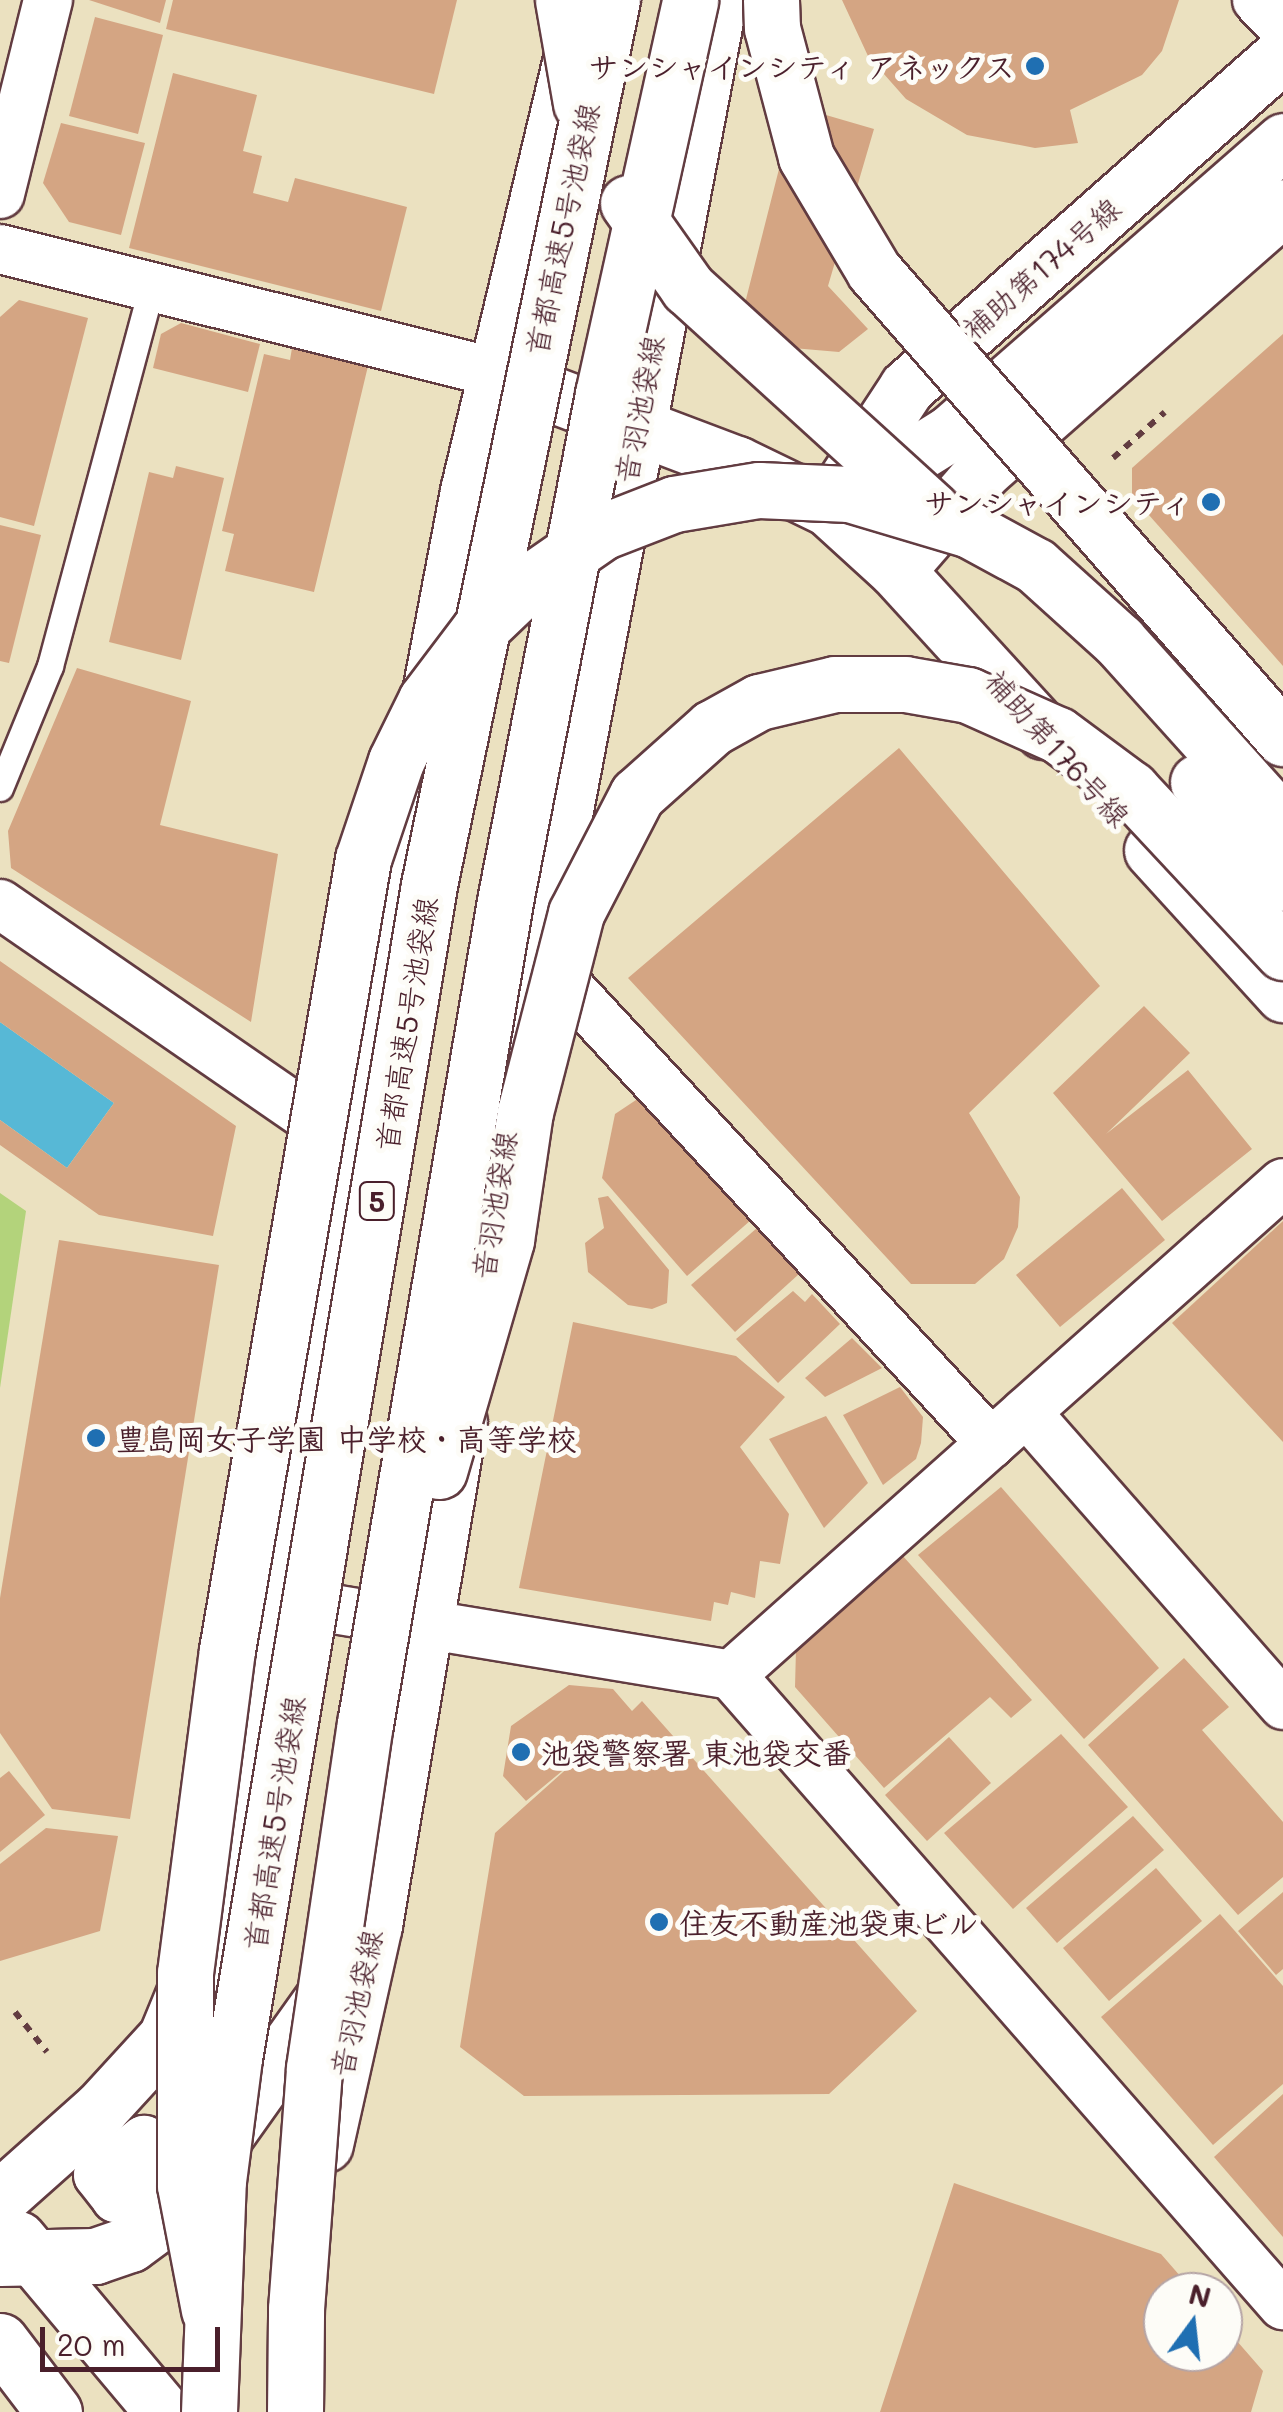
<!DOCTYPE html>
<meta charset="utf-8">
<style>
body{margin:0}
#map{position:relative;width:1283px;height:2412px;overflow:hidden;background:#ebe1c0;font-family:Mali,"Klee One",sans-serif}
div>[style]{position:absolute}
.green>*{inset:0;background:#b3d37b}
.water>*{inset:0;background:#57b8d6}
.building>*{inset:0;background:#d4a583}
.path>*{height:6px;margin-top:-3px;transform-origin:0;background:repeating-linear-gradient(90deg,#623c41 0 8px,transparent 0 16px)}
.roads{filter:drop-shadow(2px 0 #623c41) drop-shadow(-2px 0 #623c41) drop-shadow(0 2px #623c41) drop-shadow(0 -2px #623c41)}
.lane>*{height:25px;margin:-12.5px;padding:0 12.5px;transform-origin:12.5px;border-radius:12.5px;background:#fff}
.street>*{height:48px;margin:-24px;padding:0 24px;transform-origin:24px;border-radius:24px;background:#fff}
.secondary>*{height:55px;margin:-27.5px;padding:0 27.5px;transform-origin:27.5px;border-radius:27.5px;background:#fff}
.bridges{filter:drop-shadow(2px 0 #623c41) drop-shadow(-2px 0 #623c41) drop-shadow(0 2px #623c41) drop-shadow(0 -2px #623c41)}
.highway-bridge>*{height:55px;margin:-27.5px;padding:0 27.5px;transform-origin:27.5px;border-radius:27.5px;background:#fff}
.dots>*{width:28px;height:28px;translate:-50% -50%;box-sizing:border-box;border:5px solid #fdfcf7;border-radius:50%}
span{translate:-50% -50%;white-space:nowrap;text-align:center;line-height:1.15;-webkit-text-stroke:10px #fdfcf7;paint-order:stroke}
.shield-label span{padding:2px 8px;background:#fdfcf7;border:2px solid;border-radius:8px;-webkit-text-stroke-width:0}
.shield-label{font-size:28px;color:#4a1f2b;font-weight:700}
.poi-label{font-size:30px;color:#4a1f2b;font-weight:700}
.right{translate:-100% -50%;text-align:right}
.left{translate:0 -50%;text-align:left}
.street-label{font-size:30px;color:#4a1f2b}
.north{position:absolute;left:1143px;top:2272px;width:100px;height:100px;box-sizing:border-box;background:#fdfcf7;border:2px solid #b5a4a5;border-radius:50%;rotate:15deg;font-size:28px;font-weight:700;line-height:40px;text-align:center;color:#4a1f2b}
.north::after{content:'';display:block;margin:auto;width:35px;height:45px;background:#1f6fb2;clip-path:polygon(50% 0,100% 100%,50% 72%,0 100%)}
.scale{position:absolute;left:40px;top:2327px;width:180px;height:45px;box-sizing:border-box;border:5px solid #4a1f2b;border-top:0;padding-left:12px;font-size:30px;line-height:35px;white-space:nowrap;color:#4a1f2b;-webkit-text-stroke:8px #fdfcf7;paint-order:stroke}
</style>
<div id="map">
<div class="green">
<div style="clip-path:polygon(0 1193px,26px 1211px,0 1388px)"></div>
</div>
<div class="water">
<div style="clip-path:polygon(0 1022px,114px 1103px,67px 1168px,0 1120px)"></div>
</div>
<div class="building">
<div style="clip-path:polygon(89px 0,166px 0,160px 23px)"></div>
<div style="clip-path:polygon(173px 0,457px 0,434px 94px,166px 29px)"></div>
<div style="clip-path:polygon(842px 0,1179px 0,1162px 51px,1142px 75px,1070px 110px,1078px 143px,1035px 148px,967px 135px,906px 99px,868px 56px)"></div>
<div style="clip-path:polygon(95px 17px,163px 35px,138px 134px,69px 116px)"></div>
<div style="clip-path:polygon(173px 73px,257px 95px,243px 151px,262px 156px,253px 193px,288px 202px,295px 178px,407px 207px,381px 311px,129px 248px)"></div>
<div style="clip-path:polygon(795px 106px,874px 129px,828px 286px,868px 329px,839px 352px,781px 347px,743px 311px)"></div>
<div style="clip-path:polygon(61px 123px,145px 143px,121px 235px,69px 222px,43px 183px)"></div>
<div style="clip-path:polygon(19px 300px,88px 318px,34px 526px,0 517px,0 317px)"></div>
<div style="clip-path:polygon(181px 323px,260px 344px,248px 392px,153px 368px,161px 334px)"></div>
<div style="clip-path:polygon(1283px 334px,1283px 666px,1132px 496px,1132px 468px)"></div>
<div style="clip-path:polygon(292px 348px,368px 366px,314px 592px,225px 571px,234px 534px,222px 531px,264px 354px,290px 360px)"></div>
<div style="clip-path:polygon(176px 466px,224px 478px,181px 660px,109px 642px,149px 472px,173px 478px)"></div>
<div style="clip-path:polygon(0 525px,41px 535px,9px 663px,0 661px)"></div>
<div style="clip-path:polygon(77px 668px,191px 701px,160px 825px,278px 854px,251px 1022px,11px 868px,8px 831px)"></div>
<div style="clip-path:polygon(899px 748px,1100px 986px,969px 1113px,1020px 1197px,1018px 1227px,1004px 1259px,975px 1284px,911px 1284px,628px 978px)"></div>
<div style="clip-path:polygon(0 961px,236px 1126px,213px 1236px,99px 1215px,0 1145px,0 1120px,67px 1168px,114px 1103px,0 1022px)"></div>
<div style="clip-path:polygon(1144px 1006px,1190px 1053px,1106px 1134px,1188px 1070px,1252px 1149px,1162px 1221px,1053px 1093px)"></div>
<div style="clip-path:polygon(642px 1096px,751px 1220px,687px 1276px,602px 1178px,615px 1114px)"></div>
<div style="clip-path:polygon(1122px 1188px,1165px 1240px,1060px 1327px,1016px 1275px)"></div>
<div style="clip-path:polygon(608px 1196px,669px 1270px,667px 1303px,652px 1309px,628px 1305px,588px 1272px,585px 1243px,604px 1228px,598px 1198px)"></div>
<div style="clip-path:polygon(1283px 1221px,1283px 1442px,1172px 1323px)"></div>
<div style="clip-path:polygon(757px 1228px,799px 1274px,735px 1332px,691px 1285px)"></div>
<div style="clip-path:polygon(59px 1240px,219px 1265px,130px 1819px,52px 1809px,0 1733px,0 1598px)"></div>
<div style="clip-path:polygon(793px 1291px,805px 1302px,812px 1294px,840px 1324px,778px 1383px,736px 1339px)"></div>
<div style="clip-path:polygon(573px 1322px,736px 1356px,785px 1397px,740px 1447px,789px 1514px,780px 1564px,760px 1561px,755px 1598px,731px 1592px,728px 1605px,714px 1602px,711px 1621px,519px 1588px)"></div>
<div style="clip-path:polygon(852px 1338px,882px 1368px,825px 1397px,805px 1378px)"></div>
<div style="clip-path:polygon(900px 1387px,923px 1417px,921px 1443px,916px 1459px,883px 1485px,843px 1415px)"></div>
<div style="clip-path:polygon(826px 1416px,868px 1483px,824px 1528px,769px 1439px)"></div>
<div style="clip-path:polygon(1001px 1487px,1159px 1668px,1084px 1739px,918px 1555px)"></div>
<div style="clip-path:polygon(902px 1555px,1032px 1700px,1011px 1718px,990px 1697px,884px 1788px,795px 1687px,796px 1649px)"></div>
<div style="clip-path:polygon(1184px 1658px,1229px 1707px,1202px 1730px,1283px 1822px,1283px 1877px,1238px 1915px,1088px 1745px)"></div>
<div style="clip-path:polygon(569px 1685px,613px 1689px,632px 1711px,642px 1701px,917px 2011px,829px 2094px,524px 2096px,460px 2047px,495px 1833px,591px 1747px,526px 1801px,503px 1776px,511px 1726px)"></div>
<div style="clip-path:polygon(1061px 1734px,1128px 1807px,1013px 1909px,944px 1833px)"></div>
<div style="clip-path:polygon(949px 1737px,991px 1783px,927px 1841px,885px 1795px)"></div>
<div style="clip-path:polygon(9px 1771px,45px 1815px,0 1852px,0 1778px)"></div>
<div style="clip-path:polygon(1133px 1816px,1164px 1850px,1057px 1943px,1026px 1908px)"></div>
<div style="clip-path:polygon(46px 1828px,118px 1836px,100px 1931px,0 1961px,0 1864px)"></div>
<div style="clip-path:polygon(1156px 1868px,1202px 1921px,1109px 2001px,1063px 1948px)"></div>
<div style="clip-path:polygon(1283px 1892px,1283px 1969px,1276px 1975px,1238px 1931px)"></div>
<div style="clip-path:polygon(1220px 1914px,1283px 1986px,1283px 2084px,1213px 2145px,1101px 2017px)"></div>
<div style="clip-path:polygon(1283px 2094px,1283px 2237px,1214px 2157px)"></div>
<div style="clip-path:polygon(954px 2183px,1161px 2254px,1194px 2292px,1163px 2292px,1163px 2352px,1223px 2352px,1223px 2325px,1263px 2371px,1251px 2412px,880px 2412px)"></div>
</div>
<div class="path">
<div style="left:1113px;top:458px;width:69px;rotate:-41.5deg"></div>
<div style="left:15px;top:2012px;width:51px;rotate:51.3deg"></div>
</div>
<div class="roads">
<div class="lane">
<div style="left:0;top:788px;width:132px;rotate:-67.7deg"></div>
<div style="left:50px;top:666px;width:389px;rotate:-75deg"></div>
</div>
<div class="street">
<div style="left:1257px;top:0;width:37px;rotate:46deg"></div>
<div style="left:0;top:194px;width:200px;rotate:-76.1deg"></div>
<div style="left:0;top:249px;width:508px;rotate:14.01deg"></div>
<div style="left:0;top:904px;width:419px;rotate:34.6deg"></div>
<div style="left:538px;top:954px;width:667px;rotate:47.19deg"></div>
<div style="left:1026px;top:1412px;width:390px;rotate:48.7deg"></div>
<div style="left:273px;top:1599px;width:464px;rotate:9.4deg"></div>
<div style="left:731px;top:1675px;width:838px;rotate:48.78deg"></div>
<div style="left:731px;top:1675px;width:739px;rotate:-41.71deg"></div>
<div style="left:144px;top:2140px;width:28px;rotate:52deg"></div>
<div style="left:161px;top:2162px;width:58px;rotate:141.3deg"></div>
<div style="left:116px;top:2198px;width:29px;rotate:-128deg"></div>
<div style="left:98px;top:2175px;width:58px;rotate:-37.3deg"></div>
</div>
<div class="secondary">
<div style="left:493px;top:372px;width:261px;rotate:20.7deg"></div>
<div style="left:737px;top:464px;width:101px;rotate:25.8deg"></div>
<div style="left:828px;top:508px;width:92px;rotate:42.4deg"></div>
<div style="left:896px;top:570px;width:218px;rotate:47.6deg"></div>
<div style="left:840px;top:489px;width:122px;rotate:-56.7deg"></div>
<div style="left:907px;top:387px;width:502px;rotate:-41.53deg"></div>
<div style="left:852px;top:494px;width:115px;rotate:-31.9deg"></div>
<div style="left:950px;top:433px;width:443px;rotate:-41.2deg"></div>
<div style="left:912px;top:553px;width:110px;rotate:-49.1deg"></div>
<div style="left:984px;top:470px;width:398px;rotate:-41.3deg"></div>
<div style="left:1152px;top:850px;width:195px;rotate:47.7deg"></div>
<div style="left:519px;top:1051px;width:1070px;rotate:-79.23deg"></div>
<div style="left:325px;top:2144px;width:224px;rotate:-77.4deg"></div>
<div style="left:374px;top:1925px;width:510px;rotate:-80.41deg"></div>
<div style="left:0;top:2198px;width:134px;rotate:-41.7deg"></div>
<div style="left:100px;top:2109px;width:98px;rotate:-47.5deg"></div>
<div style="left:166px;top:2037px;width:110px;rotate:-67.6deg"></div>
<div style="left:208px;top:1935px;width:86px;rotate:-76.6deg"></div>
<div style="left:228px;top:1851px;width:719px;rotate:-80.63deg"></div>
<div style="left:345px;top:1142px;width:663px;rotate:-79.3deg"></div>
<div style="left:468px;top:491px;width:463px;rotate:-76.6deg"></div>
<div style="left:18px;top:2239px;width:226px;rotate:50deg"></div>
<div style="left:0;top:2258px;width:95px;rotate:-1.2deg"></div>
<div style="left:95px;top:2256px;width:37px;rotate:-19deg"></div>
<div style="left:130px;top:2244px;width:47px;rotate:-36.4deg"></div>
<div style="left:168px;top:2216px;width:283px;rotate:-54.6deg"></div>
<div style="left:0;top:2341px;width:89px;rotate:52.7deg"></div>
</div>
</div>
<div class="bridges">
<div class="highway-bridge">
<div style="left:563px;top:0;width:105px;rotate:80.1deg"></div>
<div style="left:771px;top:0;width:28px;rotate:88deg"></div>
<div style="left:772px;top:28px;width:133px;rotate:75.2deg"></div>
<div style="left:806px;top:157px;width:133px;rotate:59.2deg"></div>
<div style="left:874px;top:271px;width:621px;rotate:48.79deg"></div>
<div style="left:628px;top:203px;width:104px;rotate:54.8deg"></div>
<div style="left:688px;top:288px;width:330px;rotate:42.3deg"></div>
<div style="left:1198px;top:782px;width:132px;rotate:49.9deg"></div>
<div style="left:439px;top:1471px;width:241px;rotate:-73.8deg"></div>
<div style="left:506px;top:1240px;width:129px;rotate:-81.6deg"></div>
<div style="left:525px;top:1112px;width:205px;rotate:-75.6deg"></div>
<div style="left:576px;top:913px;width:133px;rotate:-62.7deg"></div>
<div style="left:637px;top:795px;width:101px;rotate:-41.8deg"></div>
<div style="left:712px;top:728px;width:54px;rotate:-29deg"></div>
<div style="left:759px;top:702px;width:78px;rotate:-13.3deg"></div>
<div style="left:835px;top:684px;width:70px"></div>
<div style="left:905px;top:684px;width:64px;rotate:9.9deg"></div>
<div style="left:968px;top:695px;width:98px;rotate:24deg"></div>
<div style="left:1058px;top:735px;width:91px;rotate:36.5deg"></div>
<div style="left:1131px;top:789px;width:223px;rotate:47deg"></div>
<div style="left:209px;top:2310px;width:127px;rotate:-100.9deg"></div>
<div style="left:185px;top:2185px;width:212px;rotate:-90deg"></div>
<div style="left:185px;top:1973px;width:326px;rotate:-82.6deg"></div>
<div style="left:227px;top:1650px;width:803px;rotate:-80.24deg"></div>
<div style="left:363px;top:859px;width:103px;rotate:-71.4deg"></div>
<div style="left:396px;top:761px;width:68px;rotate:-63.8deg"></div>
<div style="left:426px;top:700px;width:88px;rotate:-52.9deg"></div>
<div style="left:479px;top:630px;width:66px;rotate:-43.8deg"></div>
<div style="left:527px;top:584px;width:91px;rotate:-34.7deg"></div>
<div style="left:602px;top:532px;width:77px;rotate:-21.3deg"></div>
<div style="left:674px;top:504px;width:86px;rotate:-9.4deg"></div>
<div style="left:759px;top:490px;width:90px;rotate:2.5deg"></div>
<div style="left:849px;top:494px;width:126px;rotate:16.6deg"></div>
<div style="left:970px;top:530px;width:75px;rotate:28.6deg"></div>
<div style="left:1036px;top:566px;width:112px;rotate:42.1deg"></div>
<div style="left:1119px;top:641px;width:245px;rotate:48deg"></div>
<div style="left:209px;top:2412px;width:231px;rotate:-87.8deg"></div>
<div style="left:218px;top:2181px;width:124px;rotate:-82.6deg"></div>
<div style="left:234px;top:2058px;width:1189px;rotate:-80.56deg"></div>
<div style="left:429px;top:885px;width:904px;rotate:-78.32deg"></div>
<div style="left:295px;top:2412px;width:103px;rotate:-89.4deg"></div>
<div style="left:296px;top:2309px;width:242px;rotate:-85.7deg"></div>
<div style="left:314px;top:2068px;width:348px;rotate:-81.6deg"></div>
<div style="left:365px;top:1724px;width:840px;rotate:-80.34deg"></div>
<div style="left:506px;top:896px;width:511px;rotate:-79.06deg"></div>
<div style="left:603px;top:394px;width:403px;rotate:-77.5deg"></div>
</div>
</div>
<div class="dots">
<div style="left:1035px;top:66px;background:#1f6fb2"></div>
<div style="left:1211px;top:502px;background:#1f6fb2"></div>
<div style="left:96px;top:1438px;background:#1f6fb2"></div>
<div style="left:521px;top:1752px;background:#1f6fb2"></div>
<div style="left:659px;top:1922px;background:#1f6fb2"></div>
</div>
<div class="shield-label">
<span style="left:377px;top:1201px">5</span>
</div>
<div class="poi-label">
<span class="right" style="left:1015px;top:66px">サンシャインシティ アネックス</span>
<span class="right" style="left:1191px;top:502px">サンシャインシティ</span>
<span class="left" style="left:116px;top:1438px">豊島岡女子学園 中学校・高等学校</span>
<span class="left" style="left:541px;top:1752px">池袋警察署 東池袋交番</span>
<span class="left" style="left:679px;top:1922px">住友不動産池袋東ビル</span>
</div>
<div class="street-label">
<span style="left:562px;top:229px;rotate:-78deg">首都高速5号池袋線</span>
<span style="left:1041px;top:268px;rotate:-41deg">補助第174号線</span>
<span style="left:639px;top:409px;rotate:-79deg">音羽池袋線</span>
<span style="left:1058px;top:748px;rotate:48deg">補助第176号線</span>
<span style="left:406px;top:1024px;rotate:-81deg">首都高速5号池袋線</span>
<span style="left:494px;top:1205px;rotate:-81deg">音羽池袋線</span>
<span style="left:274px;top:1823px;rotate:-81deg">首都高速5号池袋線</span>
<span style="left:356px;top:2003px;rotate:-78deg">音羽池袋線</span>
</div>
<div class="north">N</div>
<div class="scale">20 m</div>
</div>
